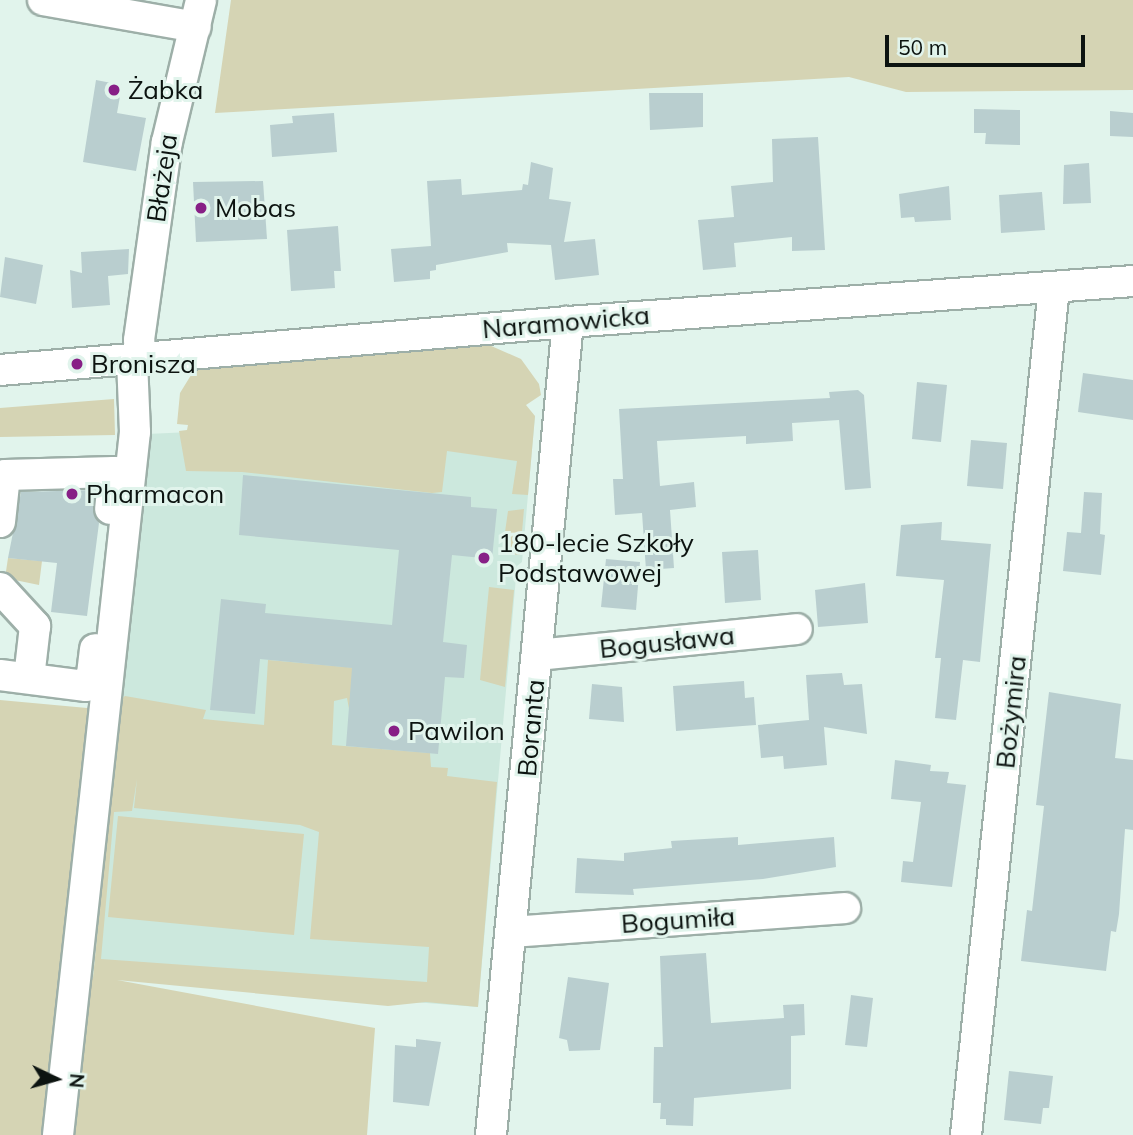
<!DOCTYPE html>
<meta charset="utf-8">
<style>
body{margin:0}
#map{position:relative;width:1133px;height:1135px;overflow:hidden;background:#e1f4ec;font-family:Mulish,sans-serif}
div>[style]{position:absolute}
.built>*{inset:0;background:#cce8dd}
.green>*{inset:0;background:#d5d4b4}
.building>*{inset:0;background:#b9cecf}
.roads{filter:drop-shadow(2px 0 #9dafa8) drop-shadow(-2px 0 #9dafa8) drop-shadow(0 2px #9dafa8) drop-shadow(0 -2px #9dafa8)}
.minor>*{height:30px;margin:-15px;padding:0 15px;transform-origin:15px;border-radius:15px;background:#fff}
.dots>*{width:19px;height:19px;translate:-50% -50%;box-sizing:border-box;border:4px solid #e1f4ec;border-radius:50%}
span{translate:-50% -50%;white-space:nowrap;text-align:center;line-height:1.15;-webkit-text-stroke:6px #e1f4ec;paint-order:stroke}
.poi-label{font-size:26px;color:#0c1310}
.left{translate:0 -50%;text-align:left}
.street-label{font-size:26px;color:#0c1310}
.north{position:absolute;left:21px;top:1044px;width:70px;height:70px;-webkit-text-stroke:5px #e1f4ec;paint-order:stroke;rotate:95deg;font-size:19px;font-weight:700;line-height:28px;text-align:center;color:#0c1310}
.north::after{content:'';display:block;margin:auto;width:24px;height:32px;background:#0c1310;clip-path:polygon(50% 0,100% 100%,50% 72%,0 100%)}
.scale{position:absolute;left:885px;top:35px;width:200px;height:32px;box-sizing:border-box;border:4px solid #0c1310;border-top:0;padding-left:9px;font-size:21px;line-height:24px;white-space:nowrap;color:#0c1310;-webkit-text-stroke:5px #e1f4ec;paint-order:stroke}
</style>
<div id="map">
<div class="built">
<div style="clip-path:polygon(535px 416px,522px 562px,517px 566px,478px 1007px,90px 977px,147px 434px)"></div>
</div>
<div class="green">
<div style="clip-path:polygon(231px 0,1133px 0,1133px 90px,906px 92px,849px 77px,215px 113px)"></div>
<div style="clip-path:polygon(489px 345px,521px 359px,539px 384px,541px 395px,526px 405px,535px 416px,528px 495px,512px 494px,517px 461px,447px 451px,442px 492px,432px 493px,242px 472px,186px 471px,179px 431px,187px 430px,188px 425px,177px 424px,180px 393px,196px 367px)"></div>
<div style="clip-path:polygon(114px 399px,115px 435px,0 437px,0 408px)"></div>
<div style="clip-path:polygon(524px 509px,520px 555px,502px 553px,508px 511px)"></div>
<div style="clip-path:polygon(8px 558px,42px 561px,39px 585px,5px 578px)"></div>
<div style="clip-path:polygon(489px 587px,514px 590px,505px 687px,480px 680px)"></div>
<div style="clip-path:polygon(evenodd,268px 660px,434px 675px,430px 714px,349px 709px,347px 698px,334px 701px,332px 745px,430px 753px,431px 767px,448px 768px,447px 776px,497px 782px,478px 1007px,426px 1002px,388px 1006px,117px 980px,375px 1028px,367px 1135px,62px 1135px,83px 982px,93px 978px,120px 700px,125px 696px,206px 710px,203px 719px,264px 725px,268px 660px,137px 779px,134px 808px,300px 825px,319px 832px,310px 939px,429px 947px,427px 982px,101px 959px,114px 812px,132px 811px,137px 779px)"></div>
<div style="clip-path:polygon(0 700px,98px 709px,49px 1135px,0 1135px)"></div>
<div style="clip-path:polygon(118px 816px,304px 834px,294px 935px,108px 917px)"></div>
</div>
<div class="building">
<div style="clip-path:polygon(96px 80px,122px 85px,117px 113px,146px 118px,136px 171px,83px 162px)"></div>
<div style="clip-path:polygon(649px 93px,703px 93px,703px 127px,650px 130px)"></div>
<div style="clip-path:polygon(974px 109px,1020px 110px,1020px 145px,985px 144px,986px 133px,974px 133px)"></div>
<div style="clip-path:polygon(1110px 111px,1133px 113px,1133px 137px,1110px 136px)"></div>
<div style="clip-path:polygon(334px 113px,337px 152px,272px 157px,270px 125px,293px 123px,292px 116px)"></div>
<div style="clip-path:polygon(818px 137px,825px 250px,792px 251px,792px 237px,734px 243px,736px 267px,703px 270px,698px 220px,734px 217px,731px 186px,773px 182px,772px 139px)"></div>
<div style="clip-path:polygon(531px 162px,553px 168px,549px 199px,571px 202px,564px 242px,595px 239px,599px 275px,555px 280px,551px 245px,507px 243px,508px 252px,436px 265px,436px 270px,430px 271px,430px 279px,394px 282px,391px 249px,431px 246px,427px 181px,461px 179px,462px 195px,522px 190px,523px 184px,528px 185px)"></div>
<div style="clip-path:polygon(1089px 163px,1091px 203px,1063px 204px,1064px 165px)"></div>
<div style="clip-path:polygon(263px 181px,267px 239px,196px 242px,193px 182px)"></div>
<div style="clip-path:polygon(949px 186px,951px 220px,915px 222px,914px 217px,901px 218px,899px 194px)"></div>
<div style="clip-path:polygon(1042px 192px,1045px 230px,1001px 233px,999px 195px)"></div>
<div style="clip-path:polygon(338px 226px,341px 271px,334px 271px,335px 288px,291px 291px,287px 230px)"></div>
<div style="clip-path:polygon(129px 249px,128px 274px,108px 276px,110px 305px,72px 308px,70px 270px,82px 273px,81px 252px)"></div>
<div style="clip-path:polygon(5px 257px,43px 265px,36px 304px,0 297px)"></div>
<div style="clip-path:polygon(1083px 373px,1133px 380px,1133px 420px,1078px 412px)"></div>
<div style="clip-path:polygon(917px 382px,947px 385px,941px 442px,912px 439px)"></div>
<div style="clip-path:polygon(858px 390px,864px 395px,871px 488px,845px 490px,839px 420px,792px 423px,793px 441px,746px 444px,746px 436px,657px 441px,660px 486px,694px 482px,696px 507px,670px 510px,674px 568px,646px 570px,642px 513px,615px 515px,613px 479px,623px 479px,619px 409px,830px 398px,829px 392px)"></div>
<div style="clip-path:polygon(971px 440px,1007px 443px,1003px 489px,967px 486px)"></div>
<div style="clip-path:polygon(243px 475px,471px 497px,471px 507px,497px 509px,492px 559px,452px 555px,443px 642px,467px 645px,464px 678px,445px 677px,438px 754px,346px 746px,352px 668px,260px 659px,255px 714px,210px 710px,221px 599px,266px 604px,265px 613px,392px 625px,399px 550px,239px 535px)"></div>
<div style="clip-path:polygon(94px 490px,93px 508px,99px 523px,87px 616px,51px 612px,57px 563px,8px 558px,21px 492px)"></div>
<div style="clip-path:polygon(1084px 492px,1102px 493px,1100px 534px,1105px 535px,1101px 575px,1063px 571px,1067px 532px,1081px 533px)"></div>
<div style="clip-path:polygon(942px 522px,941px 540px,991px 544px,980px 662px,963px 660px,956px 720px,935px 718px,941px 658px,935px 658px,944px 580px,896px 576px,901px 525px)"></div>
<div style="clip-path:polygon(758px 550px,761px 600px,725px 603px,722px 552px)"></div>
<div style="clip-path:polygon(606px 559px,640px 562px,636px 610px,601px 607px)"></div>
<div style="clip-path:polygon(865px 583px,868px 623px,818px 627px,815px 590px)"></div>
<div style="clip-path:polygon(842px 673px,844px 685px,862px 684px,867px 734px,824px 727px,827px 765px,784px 769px,783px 756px,761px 758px,758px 725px,809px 720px,806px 675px)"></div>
<div style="clip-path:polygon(744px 681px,745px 698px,754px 697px,756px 725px,676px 731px,673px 686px)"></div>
<div style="clip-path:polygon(592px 684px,622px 687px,624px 722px,589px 719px)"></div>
<div style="clip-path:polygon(1049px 692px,1121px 704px,1115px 758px,1133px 760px,1133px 830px,1125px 829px,1119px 914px,1116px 932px,1111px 931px,1106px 971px,1021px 961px,1027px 910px,1032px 911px,1044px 806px,1036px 805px)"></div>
<div style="clip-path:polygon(895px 760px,931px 765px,930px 771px,949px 772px,947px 783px,966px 785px,952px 887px,901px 882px,903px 861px,913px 862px,921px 802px,891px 799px)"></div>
<div style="clip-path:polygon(738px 837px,738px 845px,834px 837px,836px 867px,763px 879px,633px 889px,634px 895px,575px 893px,577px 858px,624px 861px,624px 853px,672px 848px,671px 841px)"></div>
<div style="clip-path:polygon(706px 953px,711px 1023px,784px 1018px,783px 1005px,804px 1004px,805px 1035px,791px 1036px,791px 1089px,694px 1098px,693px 1126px,666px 1125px,666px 1119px,660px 1119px,661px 1103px,653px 1103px,654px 1047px,663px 1047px,660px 956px)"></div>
<div style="clip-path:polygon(568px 977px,609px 983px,600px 1050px,569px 1051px,567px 1040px,559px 1038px)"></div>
<div style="clip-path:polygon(851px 995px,873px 998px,867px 1047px,845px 1045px)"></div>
<div style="clip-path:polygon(416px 1039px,441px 1042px,429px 1106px,393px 1102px,395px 1045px,416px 1047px)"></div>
<div style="clip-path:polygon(1009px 1071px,1053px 1076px,1049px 1108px,1043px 1108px,1041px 1124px,1004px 1120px)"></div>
</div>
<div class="roads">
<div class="minor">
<div style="left:43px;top:0;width:155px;rotate:10deg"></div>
<div style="left:141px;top:358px;width:18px;rotate:-96deg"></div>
<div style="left:139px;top:340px;width:200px;rotate:-82deg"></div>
<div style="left:167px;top:142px;width:146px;rotate:-76.5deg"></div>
<div style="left:0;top:370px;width:570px;rotate:-4.83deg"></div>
<div style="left:568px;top:322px;width:566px;rotate:-4.15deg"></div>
<div style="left:0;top:522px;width:47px;rotate:-83.9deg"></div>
<div style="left:5px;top:475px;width:109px;rotate:-1.6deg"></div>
<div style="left:114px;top:472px;width:37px;rotate:96deg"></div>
<div style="left:0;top:588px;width:52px;rotate:47.4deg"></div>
<div style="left:35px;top:626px;width:52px;rotate:96.6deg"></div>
<div style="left:537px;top:655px;width:261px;rotate:-5.7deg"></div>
<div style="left:0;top:675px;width:87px;rotate:7.3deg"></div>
<div style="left:86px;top:686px;width:13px;rotate:-63deg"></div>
<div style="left:92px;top:674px;width:25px;rotate:-83deg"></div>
<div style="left:512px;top:932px;width:334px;rotate:-4.1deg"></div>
<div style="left:58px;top:1135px;width:707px;rotate:-83.75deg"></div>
<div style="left:135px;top:432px;width:73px;rotate:-92.4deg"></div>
<div style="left:491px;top:1135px;width:817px;rotate:-84.59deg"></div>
<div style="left:966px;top:1135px;width:852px;rotate:-84.07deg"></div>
</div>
</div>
<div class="dots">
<div style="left:114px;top:90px;background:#871f86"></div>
<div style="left:201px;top:208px;background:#871f86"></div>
<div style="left:77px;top:364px;background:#871f86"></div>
<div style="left:72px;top:494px;background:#871f86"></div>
<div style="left:484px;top:558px;background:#871f86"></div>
<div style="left:394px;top:731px;background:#871f86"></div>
</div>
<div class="poi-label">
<span class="left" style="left:128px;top:90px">Żabka</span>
<span class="left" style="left:215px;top:208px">Mobas</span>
<span class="left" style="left:91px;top:364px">Bronisza</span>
<span class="left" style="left:86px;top:494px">Pharmacon</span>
<span class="left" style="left:498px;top:558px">180-lecie Szkoły<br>Podstawowej</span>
<span class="left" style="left:408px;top:731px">Pawilon</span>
</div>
<div class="street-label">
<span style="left:162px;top:178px;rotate:-82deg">Błażeja</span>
<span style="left:566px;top:322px;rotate:-5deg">Naramowicka</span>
<span style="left:667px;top:642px;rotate:-6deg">Bogusława</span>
<span style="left:1011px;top:712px;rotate:-84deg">Bożymira</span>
<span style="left:531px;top:728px;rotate:-85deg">Boranta</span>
<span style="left:678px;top:920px;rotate:-4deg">Bogumiła</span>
</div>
<div class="north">N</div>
<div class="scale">50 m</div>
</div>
